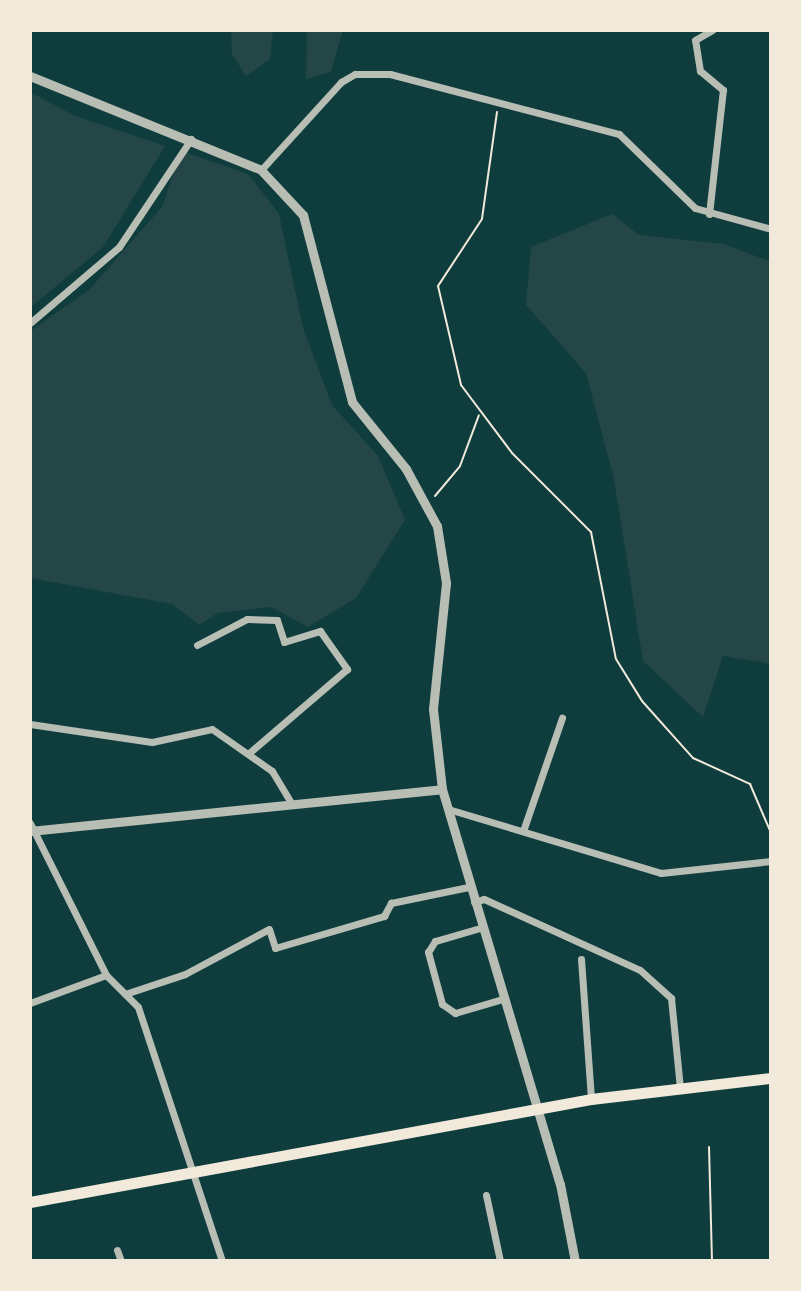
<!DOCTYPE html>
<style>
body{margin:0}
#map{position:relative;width:801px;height:1291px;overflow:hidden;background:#0f3d3e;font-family:Lora,serif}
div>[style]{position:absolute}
.green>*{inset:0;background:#244646}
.path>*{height:2px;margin:-1px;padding:0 1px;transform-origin:1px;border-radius:1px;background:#f1e9da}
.minor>*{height:7px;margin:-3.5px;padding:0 3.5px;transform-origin:3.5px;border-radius:3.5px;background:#b8beb3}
.tertiary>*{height:9px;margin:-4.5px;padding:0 4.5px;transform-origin:4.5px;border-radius:4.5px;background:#b8beb3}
.primary>*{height:11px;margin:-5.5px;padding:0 5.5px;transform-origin:5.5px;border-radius:5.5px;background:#f1e9da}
span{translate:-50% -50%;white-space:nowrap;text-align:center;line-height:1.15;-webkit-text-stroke:6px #f1e9da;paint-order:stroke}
.frame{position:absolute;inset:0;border:32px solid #f1e9da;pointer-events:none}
</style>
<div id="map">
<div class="green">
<div style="clip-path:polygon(231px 30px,273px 30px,270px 59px,246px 76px,232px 54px)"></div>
<div style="clip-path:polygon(307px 30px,343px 30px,331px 72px,306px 79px)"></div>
<div style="clip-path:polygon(30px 92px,75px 116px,165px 146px,103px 247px,30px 308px)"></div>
<div style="clip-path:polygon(181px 151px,248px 174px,279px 214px,303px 328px,332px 405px,378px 456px,405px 520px,356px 598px,308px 627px,271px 607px,218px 613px,199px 625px,172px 604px,30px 578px,30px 331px,89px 290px,162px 207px)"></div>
<div style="clip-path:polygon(612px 214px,639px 235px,724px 244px,771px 262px,771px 664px,723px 656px,703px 717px,643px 661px,614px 479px,586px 373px,526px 305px,531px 247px)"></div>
</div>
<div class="path">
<div style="left:497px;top:112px;width:108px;rotate:98deg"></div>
<div style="left:482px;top:219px;width:80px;rotate:123.3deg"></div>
<div style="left:438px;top:286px;width:102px;rotate:76.9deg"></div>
<div style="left:461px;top:385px;width:85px;rotate:53.1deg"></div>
<div style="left:512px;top:453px;width:112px;rotate:45deg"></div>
<div style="left:591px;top:532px;width:129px;rotate:78.9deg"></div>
<div style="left:616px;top:659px;width:49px;rotate:58.2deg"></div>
<div style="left:642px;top:701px;width:76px;rotate:48.2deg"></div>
<div style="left:693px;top:758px;width:63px;rotate:24.5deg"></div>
<div style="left:750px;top:784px;width:53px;rotate:66.8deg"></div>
<div style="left:435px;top:496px;width:39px;rotate:-50deg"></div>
<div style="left:460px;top:466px;width:54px;rotate:-69.6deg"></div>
<div style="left:709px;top:1147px;width:114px;rotate:88.5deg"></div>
</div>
<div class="minor">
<div style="left:261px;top:170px;width:119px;rotate:-47.7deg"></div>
<div style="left:341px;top:82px;width:16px;rotate:-30deg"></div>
<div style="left:355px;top:74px;width:35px"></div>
<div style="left:390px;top:74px;width:237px;rotate:14.7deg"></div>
<div style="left:619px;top:134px;width:106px;rotate:44.2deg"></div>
<div style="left:695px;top:208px;width:79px;rotate:15.4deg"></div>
<div style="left:709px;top:214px;width:125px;rotate:-83.6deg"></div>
<div style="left:723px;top:90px;width:30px;rotate:-140deg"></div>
<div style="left:700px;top:71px;width:31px;rotate:-99deg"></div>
<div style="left:695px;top:40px;width:20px;rotate:-30deg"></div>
<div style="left:30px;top:323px;width:117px;rotate:-40.5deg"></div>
<div style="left:119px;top:247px;width:130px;rotate:-56.3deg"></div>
<div style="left:197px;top:645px;width:56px;rotate:-27.5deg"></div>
<div style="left:247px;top:619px;width:30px;rotate:2deg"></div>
<div style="left:277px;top:620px;width:23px;rotate:72deg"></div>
<div style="left:284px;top:642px;width:38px;rotate:-17deg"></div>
<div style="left:320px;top:631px;width:47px;rotate:54.6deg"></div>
<div style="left:347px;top:669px;width:130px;rotate:139.4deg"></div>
<div style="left:30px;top:724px;width:123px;rotate:8.4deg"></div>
<div style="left:152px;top:742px;width:61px;rotate:-12.2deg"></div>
<div style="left:212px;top:729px;width:73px;rotate:35deg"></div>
<div style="left:272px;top:771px;width:35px;rotate:59deg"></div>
<div style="left:448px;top:809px;width:222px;rotate:16.7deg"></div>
<div style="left:661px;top:873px;width:111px;rotate:-6.2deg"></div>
<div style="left:30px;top:823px;width:170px;rotate:63.4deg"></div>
<div style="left:106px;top:975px;width:45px;rotate:45deg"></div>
<div style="left:138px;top:1007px;width:268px;rotate:71.7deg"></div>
<div style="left:523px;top:831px;width:120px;rotate:-71deg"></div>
<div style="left:474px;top:902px;width:10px;rotate:-17deg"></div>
<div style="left:484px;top:899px;width:171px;rotate:24.5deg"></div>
<div style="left:640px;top:970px;width:42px;rotate:42.1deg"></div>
<div style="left:671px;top:998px;width:90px;rotate:84.3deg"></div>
<div style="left:480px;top:928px;width:47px;rotate:163.9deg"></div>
<div style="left:435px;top:941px;width:13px;rotate:122deg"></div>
<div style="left:428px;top:952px;width:54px;rotate:74.9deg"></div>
<div style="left:442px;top:1004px;width:16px;rotate:35deg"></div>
<div style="left:455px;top:1013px;width:50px;rotate:-16.3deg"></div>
<div style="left:581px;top:959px;width:140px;rotate:85.9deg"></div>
<div style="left:125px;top:994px;width:63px;rotate:-18.4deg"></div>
<div style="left:185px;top:974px;width:95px;rotate:-28.2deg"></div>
<div style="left:269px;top:929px;width:20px;rotate:72deg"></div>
<div style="left:275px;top:948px;width:114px;rotate:-16.4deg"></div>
<div style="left:384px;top:916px;width:15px;rotate:-62deg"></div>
<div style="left:391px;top:903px;width:79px;rotate:-11.7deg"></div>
<div style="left:30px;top:1003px;width:81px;rotate:-20.2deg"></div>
<div style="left:486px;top:1195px;width:67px;rotate:78deg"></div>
<div style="left:117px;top:1250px;width:12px;rotate:70deg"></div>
</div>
<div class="tertiary">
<div style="left:30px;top:76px;width:249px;rotate:22.1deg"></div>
<div style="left:261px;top:170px;width:62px;rotate:47deg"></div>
<div style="left:303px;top:215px;width:193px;rotate:75.3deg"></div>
<div style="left:352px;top:402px;width:86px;rotate:51.1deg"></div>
<div style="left:406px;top:469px;width:65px;rotate:61.5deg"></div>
<div style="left:437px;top:526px;width:58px;rotate:81deg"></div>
<div style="left:446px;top:583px;width:127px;rotate:95.9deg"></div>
<div style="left:433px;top:709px;width:81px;rotate:83.6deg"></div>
<div style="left:442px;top:789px;width:412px;rotate:73.4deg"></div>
<div style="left:560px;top:1184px;width:78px;rotate:79deg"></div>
<div style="left:30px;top:831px;width:414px;rotate:-5.8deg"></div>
</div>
<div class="primary">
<div style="left:30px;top:1202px;width:570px;rotate:-10.4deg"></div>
<div style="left:591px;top:1099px;width:181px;rotate:-6.7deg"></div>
</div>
<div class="frame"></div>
</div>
